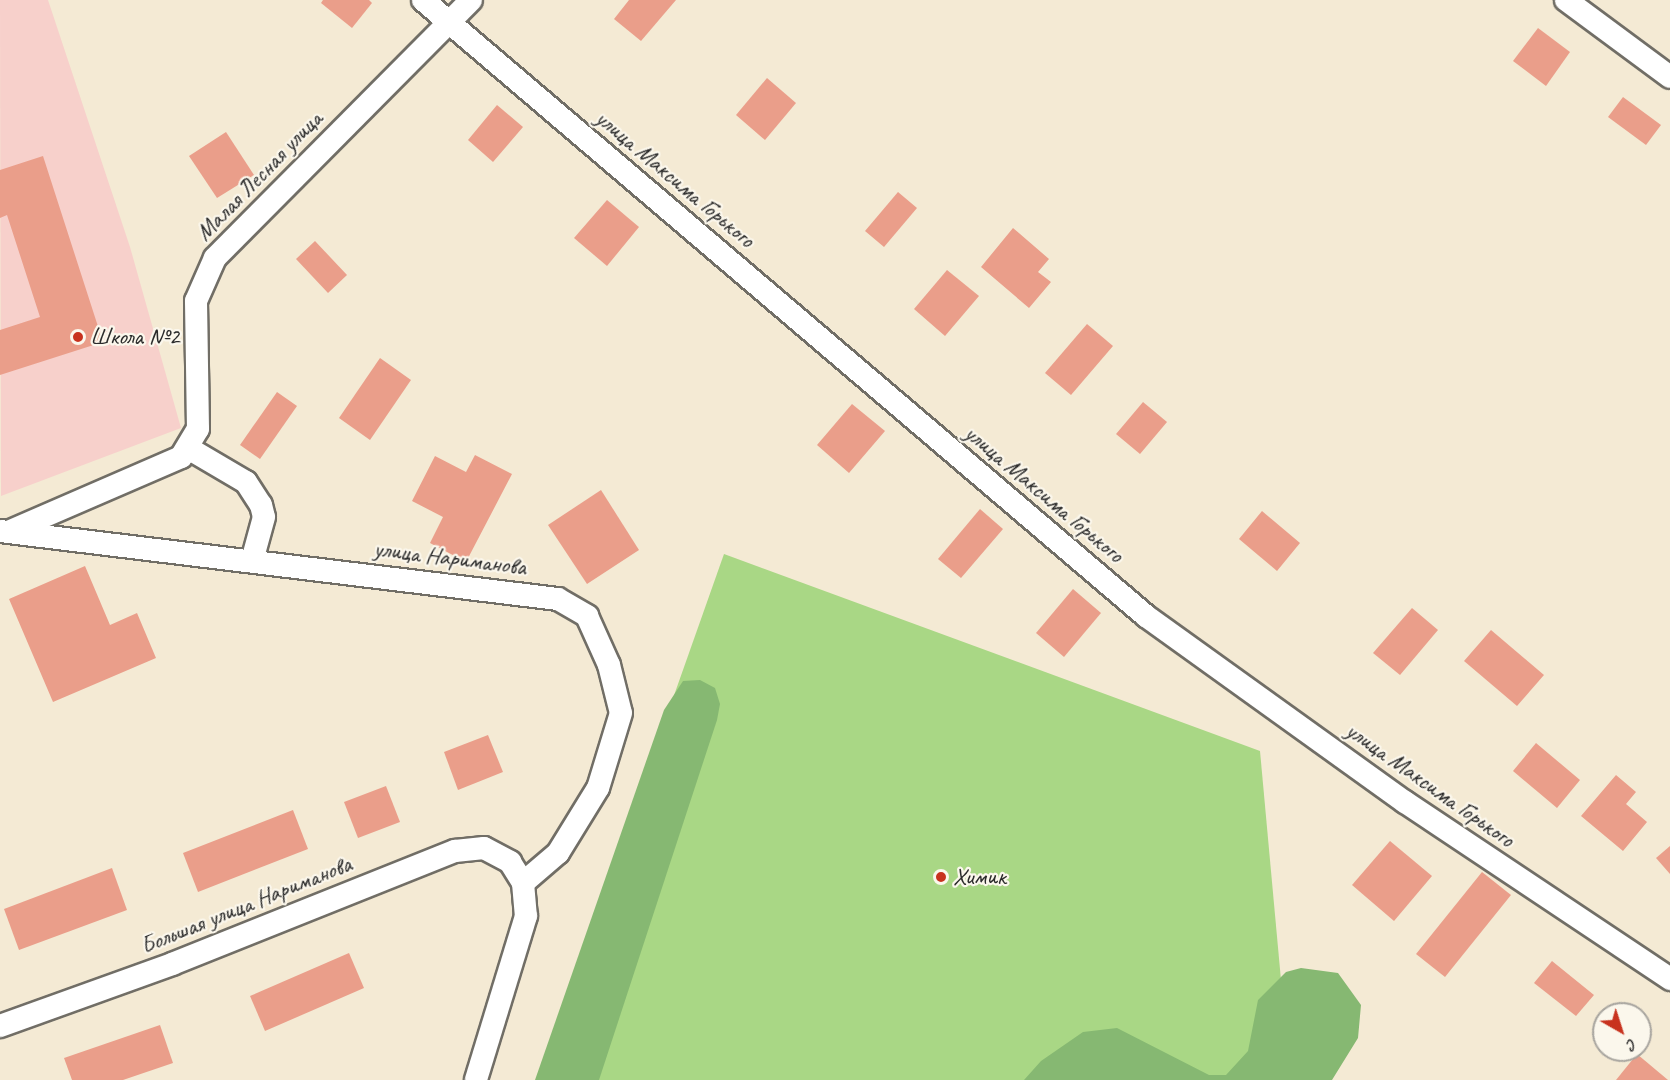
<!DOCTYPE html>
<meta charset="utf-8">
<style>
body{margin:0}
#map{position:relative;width:1670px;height:1080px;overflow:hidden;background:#f4ead4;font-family:Caveat,sans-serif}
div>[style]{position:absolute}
.built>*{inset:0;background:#f7d0cb}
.green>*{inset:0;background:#a9d785}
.forest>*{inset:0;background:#86b872}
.building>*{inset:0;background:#ea9e8a}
.roads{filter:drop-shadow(2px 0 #716e66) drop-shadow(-2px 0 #716e66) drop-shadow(0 2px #716e66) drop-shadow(0 -2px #716e66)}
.street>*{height:22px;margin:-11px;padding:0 11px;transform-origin:11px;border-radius:11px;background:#fff}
.dots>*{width:16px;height:16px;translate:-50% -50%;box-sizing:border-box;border:3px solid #fbf7ec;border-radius:50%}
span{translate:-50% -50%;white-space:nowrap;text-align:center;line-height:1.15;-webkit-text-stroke:4.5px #fbf7ec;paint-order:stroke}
.street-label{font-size:24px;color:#2b2b2b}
.poi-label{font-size:24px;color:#2b2b2b}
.left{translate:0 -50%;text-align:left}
.north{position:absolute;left:1592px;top:1002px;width:60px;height:60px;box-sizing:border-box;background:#fbf7ec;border:2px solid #a8a59f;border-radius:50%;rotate:141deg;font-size:16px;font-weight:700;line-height:24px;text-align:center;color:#2b2b2b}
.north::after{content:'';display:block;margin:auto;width:21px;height:27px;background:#c8321e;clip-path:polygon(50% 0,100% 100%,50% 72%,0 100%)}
</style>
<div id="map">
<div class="built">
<div style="clip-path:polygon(0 0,48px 0,130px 247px,181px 428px,1px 496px)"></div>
</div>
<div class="green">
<div style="clip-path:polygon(724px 554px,1260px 751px,1283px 1002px,1254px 1080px,538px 1080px)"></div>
</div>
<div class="forest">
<div style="clip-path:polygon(700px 680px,715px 688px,720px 704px,717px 720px,599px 1080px,535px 1080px,664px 710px,683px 681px)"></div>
<div style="clip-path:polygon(1301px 968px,1338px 973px,1361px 1005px,1358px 1038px,1332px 1080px,1024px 1080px,1041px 1061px,1083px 1032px,1117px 1028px,1209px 1075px,1226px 1075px,1248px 1051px,1258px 1000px,1286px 972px)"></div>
</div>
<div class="building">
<div style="clip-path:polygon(323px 0,369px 0,372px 3px,352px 28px,321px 3px)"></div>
<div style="clip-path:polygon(629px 0,676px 0,641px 41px,614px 19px)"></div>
<div style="clip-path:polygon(1538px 28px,1570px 52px,1546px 86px,1513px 61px)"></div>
<div style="clip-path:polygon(767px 78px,796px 103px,765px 140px,736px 115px)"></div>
<div style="clip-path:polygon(1623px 97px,1661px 125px,1646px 145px,1608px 117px)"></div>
<div style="clip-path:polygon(497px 105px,523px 127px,493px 162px,468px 140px)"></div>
<div style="clip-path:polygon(226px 132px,254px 175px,217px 198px,189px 156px)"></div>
<div style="clip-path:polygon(43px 156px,103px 342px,0 375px,0 330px,40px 317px,7px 215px,0 218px,0 170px)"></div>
<div style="clip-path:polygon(898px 192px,917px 208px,884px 247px,865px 231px)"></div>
<div style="clip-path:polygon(607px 200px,639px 227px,607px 266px,574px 238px)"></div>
<div style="clip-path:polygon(1013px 228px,1049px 259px,1038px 272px,1051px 282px,1029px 308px,981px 267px)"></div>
<div style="clip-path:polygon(315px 241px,347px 275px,328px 293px,296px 259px)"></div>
<div style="clip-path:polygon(947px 270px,979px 296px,945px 336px,914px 309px)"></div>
<div style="clip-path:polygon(1087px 324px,1113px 346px,1071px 395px,1045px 373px)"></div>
<div style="clip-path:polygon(380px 358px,411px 380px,370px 440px,339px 418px)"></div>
<div style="clip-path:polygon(277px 392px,297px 406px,260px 459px,240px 445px)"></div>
<div style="clip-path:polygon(1143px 402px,1167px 422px,1140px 454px,1116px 434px)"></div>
<div style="clip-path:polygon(852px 404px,885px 431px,849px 473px,817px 445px)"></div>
<div style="clip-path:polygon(475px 455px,512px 474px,466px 562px,430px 543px,443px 517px,412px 501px,435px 456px,466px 472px)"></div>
<div style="clip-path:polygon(601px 490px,639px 550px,587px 584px,548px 525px)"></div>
<div style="clip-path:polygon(980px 509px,1003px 529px,961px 578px,938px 559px)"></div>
<div style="clip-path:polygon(1262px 511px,1300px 543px,1277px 571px,1239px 539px)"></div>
<div style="clip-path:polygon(85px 566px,110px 625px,137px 613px,156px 658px,53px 702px,9px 599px)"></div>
<div style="clip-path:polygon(1073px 589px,1101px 613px,1064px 657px,1036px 633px)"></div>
<div style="clip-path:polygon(1412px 608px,1438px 630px,1400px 675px,1373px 653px)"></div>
<div style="clip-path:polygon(1491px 630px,1544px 675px,1517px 706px,1464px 661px)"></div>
<div style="clip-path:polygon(488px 735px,503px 772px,458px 790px,444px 752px)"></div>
<div style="clip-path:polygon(1536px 743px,1580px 780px,1557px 808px,1513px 771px)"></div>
<div style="clip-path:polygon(1616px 775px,1636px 792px,1626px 804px,1647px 822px,1623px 851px,1581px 816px)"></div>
<div style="clip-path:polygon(386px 786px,400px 822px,358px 838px,344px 802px)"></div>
<div style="clip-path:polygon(293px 810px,308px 849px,198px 892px,183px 853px)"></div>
<div style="clip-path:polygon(1390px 841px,1432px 876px,1394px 921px,1352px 885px)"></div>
<div style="clip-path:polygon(1670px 846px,1670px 874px,1656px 858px)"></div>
<div style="clip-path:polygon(112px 868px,127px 910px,19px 950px,4px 909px)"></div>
<div style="clip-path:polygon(1482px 872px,1511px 895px,1445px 977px,1416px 954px)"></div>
<div style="clip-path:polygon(349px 953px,364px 988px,265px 1031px,250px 996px)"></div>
<div style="clip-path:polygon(1552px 961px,1594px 995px,1576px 1016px,1534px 983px)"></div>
<div style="clip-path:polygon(160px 1025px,173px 1063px,123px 1080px,72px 1080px,64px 1058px)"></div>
<div style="clip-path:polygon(1637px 1054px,1668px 1080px,1616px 1080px)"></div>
</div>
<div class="roads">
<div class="street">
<div style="left:423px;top:0;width:950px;rotate:40.43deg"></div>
<div style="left:1146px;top:616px;width:319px;rotate:35.7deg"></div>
<div style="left:1405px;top:802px;width:319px;rotate:33.7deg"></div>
<div style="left:1566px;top:0;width:129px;rotate:36.5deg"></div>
<div style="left:188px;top:448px;width:67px;rotate:30.4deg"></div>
<div style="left:246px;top:482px;width:27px;rotate:57deg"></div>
<div style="left:261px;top:505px;width:12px;rotate:76deg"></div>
<div style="left:264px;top:517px;width:46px;rotate:105.3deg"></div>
<div style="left:0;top:531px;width:562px;rotate:6.95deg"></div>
<div style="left:558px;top:599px;width:34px;rotate:30deg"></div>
<div style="left:587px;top:616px;width:54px;rotate:65.8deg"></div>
<div style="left:609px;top:665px;width:49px;rotate:76deg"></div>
<div style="left:621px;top:713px;width:78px;rotate:107deg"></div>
<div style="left:598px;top:788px;width:76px;rotate:121.6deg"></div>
<div style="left:558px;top:853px;width:46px;rotate:139.4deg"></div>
<div style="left:8px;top:532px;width:189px;rotate:-23.4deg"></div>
<div style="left:181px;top:457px;width:33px;rotate:-59deg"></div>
<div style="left:198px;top:429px;width:128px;rotate:-90.9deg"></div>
<div style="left:196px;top:301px;width:47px;rotate:-66.2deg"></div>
<div style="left:215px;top:258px;width:363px;rotate:-45.2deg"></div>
<div style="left:0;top:1026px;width:183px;rotate:-19.8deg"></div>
<div style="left:172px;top:964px;width:305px;rotate:-21.8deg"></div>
<div style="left:455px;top:851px;width:29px;rotate:-6deg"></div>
<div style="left:484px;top:848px;width:30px;rotate:28deg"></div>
<div style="left:510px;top:862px;width:25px;rotate:58deg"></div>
<div style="left:523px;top:883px;width:33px;rotate:85deg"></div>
<div style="left:526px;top:916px;width:171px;rotate:107deg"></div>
</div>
</div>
<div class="dots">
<div style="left:78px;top:337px;background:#c8321e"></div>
<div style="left:941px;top:877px;background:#c8321e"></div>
</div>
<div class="street-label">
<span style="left:259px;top:176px;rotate:-46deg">Малая Лесная улица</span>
<span style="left:675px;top:179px;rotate:40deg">улица Максима Горького</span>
<span style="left:1044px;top:494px;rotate:40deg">улица Максима Горького</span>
<span style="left:450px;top:558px;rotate:7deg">улица Нариманова</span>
<span style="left:1430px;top:785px;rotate:35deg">улица Максима Горького</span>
<span style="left:246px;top:905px;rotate:-22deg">Большая улица Нариманова</span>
</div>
<div class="poi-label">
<span class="left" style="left:90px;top:337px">Школа №2</span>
<span class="left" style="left:953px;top:877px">Химик</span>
</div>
<div class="north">С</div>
</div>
